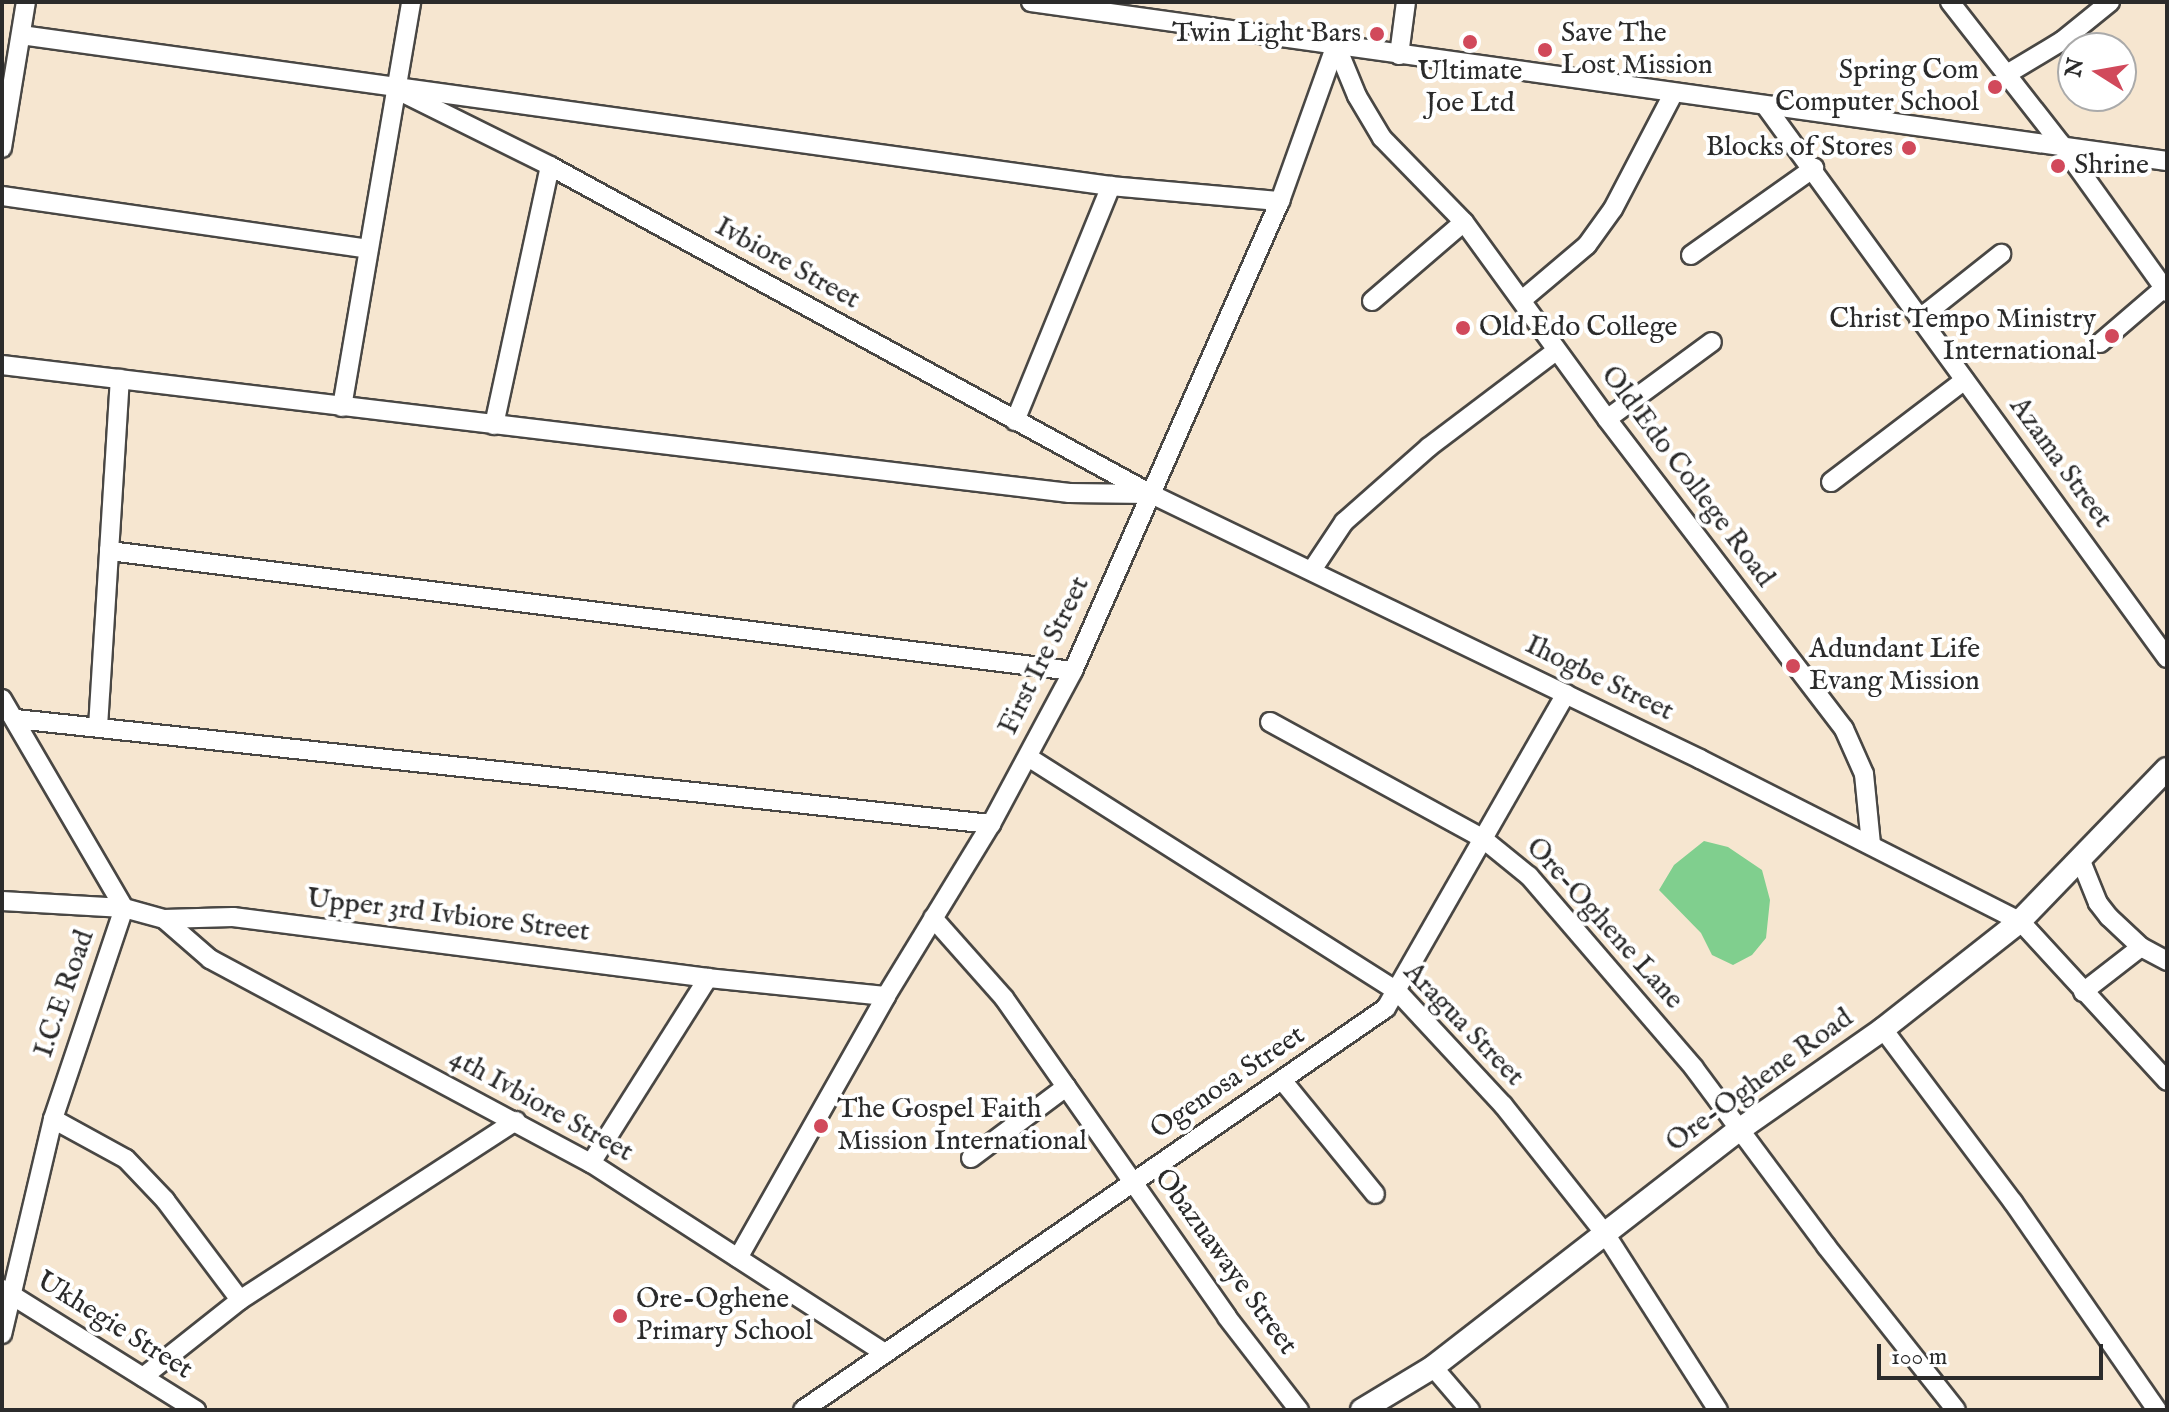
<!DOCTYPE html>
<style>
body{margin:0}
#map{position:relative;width:2169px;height:1412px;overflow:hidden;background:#f6e6d0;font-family:"IM FELL English",serif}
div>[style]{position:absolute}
.green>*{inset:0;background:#80cf8e}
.roads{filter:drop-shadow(2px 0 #494744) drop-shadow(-2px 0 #494744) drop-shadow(0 2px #494744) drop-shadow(0 -2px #494744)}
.minor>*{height:18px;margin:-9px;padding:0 9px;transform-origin:9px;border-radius:9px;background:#fff}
.tertiary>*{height:22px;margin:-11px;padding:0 11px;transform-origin:11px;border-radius:11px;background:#fff}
.dots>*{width:22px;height:22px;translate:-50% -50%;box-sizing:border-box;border:4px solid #fff;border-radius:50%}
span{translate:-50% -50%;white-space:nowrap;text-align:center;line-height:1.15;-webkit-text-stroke:8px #fff;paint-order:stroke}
.poi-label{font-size:28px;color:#2b2b2b}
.right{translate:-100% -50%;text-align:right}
.left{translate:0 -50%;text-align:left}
.street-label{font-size:28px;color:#2b2b2b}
.frame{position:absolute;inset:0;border:4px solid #2b2b2b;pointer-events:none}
.north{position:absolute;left:2057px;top:32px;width:80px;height:80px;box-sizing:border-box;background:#fff;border:2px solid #aaa;border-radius:50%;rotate:281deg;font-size:22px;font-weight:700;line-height:32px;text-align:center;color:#2b2b2b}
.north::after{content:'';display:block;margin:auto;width:28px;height:36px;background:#d1495b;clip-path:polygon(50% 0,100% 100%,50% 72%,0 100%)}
.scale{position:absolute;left:1877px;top:1344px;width:226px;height:36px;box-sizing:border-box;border:4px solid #2b2b2b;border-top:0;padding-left:10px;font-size:24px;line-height:28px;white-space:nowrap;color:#2b2b2b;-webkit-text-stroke:6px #fff;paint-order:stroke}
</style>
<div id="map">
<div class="green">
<div style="clip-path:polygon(1704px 841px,1728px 847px,1762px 870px,1770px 900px,1766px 938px,1752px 955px,1733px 965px,1712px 955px,1701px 933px,1659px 890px,1674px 865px)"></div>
</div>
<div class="roads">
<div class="minor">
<div style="left:1031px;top:2px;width:1147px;rotate:7.97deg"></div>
<div style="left:1950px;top:2px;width:180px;rotate:52deg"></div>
<div style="left:2061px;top:144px;width:182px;rotate:54.4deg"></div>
<div style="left:21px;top:35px;width:1100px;rotate:7.89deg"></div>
<div style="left:1111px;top:186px;width:170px;rotate:5.1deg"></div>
<div style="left:1336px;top:45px;width:55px;rotate:67.6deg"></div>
<div style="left:1357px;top:96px;width:49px;rotate:59.2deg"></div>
<div style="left:1382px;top:138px;width:117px;rotate:45.7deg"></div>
<div style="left:1464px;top:222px;width:243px;rotate:54deg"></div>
<div style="left:1607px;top:419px;width:390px;rotate:52.6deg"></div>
<div style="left:1844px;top:729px;width:49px;rotate:66deg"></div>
<div style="left:1864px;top:774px;width:70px;rotate:84.3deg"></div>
<div style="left:1399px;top:55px;width:53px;rotate:-82.5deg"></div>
<div style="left:2007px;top:74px;width:64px;rotate:-31deg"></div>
<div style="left:2062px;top:41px;width:62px;rotate:-39.1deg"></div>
<div style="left:393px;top:88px;width:175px;rotate:26.4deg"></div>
<div style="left:550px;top:166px;width:685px;rotate:28.62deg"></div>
<div style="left:1151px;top:494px;width:610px;rotate:25.77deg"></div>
<div style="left:1700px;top:759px;width:359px;rotate:26.9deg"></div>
<div style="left:2020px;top:921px;width:217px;rotate:47.4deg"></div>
<div style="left:1767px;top:108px;width:680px;rotate:53.97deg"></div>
<div style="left:2px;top:148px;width:148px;rotate:-80.7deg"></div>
<div style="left:2px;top:196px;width:370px;rotate:8.2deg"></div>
<div style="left:1691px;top:255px;width:151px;rotate:-35.3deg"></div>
<div style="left:1522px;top:300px;width:85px;rotate:-40.2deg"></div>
<div style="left:1587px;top:245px;width:44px;rotate:-54.2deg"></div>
<div style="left:1613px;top:209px;width:130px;rotate:-62.4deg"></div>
<div style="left:1372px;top:301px;width:121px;rotate:-40.7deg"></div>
<div style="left:1919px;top:319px;width:105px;rotate:-38.4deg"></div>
<div style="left:2100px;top:343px;width:84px;rotate:-40.7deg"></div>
<div style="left:2px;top:365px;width:1075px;rotate:6.84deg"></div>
<div style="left:1069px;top:493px;width:79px;rotate:0.7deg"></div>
<div style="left:342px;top:407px;width:411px;rotate:-80.3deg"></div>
<div style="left:1607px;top:419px;width:130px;rotate:-36.3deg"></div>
<div style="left:1015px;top:421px;width:254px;rotate:-67.8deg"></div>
<div style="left:494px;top:425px;width:265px;rotate:-77.8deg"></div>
<div style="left:1831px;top:482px;width:168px;rotate:-37.3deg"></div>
<div style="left:109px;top:551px;width:971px;rotate:7.1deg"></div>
<div style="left:1312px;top:570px;width:58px;rotate:-56.3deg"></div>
<div style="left:1344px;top:522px;width:113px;rotate:-41.4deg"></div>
<div style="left:1429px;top:447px;width:159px;rotate:-37.1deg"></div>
<div style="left:2px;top:699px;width:242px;rotate:59.7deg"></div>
<div style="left:124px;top:908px;width:223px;rotate:108.6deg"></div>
<div style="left:53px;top:1119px;width:221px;rotate:103.3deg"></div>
<div style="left:16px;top:719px;width:981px;rotate:6.15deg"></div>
<div style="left:1270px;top:722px;width:242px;rotate:28.7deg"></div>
<div style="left:1482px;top:838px;width:60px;rotate:39deg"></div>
<div style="left:1529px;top:876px;width:253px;rotate:49.3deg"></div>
<div style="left:1694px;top:1068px;width:222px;rotate:53.4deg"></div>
<div style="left:1826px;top:1246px;width:209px;rotate:51.6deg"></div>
<div style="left:98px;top:727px;width:349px;rotate:-86.4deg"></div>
<div style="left:1028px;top:757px;width:437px;rotate:32.4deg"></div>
<div style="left:1397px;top:991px;width:156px;rotate:47.1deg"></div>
<div style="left:1503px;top:1105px;width:166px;rotate:51.6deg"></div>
<div style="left:1606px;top:1235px;width:208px;rotate:57.4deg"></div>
<div style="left:2081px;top:861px;width:45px;rotate:68deg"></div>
<div style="left:2098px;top:903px;width:18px;rotate:52deg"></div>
<div style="left:2109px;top:917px;width:44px;rotate:43.2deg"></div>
<div style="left:2141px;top:947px;width:30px;rotate:28deg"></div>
<div style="left:2px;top:901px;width:122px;rotate:3.3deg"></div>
<div style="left:124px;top:908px;width:41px;rotate:15.4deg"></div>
<div style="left:164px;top:919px;width:69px;rotate:-1.7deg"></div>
<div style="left:233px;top:917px;width:479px;rotate:7.3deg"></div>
<div style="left:708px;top:978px;width:179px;rotate:5.8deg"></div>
<div style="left:933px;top:918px;width:107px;rotate:48.4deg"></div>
<div style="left:1004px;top:998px;width:389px;rotate:55deg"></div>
<div style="left:1227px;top:1317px;width:118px;rotate:52.3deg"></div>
<div style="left:164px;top:919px;width:61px;rotate:41deg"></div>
<div style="left:210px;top:959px;width:432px;rotate:28.2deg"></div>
<div style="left:591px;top:1163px;width:350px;rotate:32.9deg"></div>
<div style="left:2083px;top:992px;width:73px;rotate:-37.8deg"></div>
<div style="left:1883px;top:1029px;width:216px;rotate:53.1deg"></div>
<div style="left:2013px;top:1202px;width:253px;rotate:55.3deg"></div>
<div style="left:1282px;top:1080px;width:147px;rotate:50.8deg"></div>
<div style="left:53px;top:1119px;width:83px;rotate:28.7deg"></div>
<div style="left:126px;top:1159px;width:57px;rotate:46.4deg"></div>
<div style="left:165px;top:1200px;width:125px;rotate:53.1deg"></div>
<div style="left:971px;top:1158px;width:119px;rotate:-36.8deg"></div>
<div style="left:591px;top:1163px;width:219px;rotate:-57.7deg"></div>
<div style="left:738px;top:1258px;width:301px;rotate:-60.5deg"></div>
<div style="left:886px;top:996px;width:202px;rotate:-58.6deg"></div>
<div style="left:991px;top:824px;width:174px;rotate:-61.8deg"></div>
<div style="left:1073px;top:671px;width:514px;rotate:-66.23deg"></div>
<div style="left:1280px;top:201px;width:166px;rotate:-70.3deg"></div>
<div style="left:2px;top:1289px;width:229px;rotate:32deg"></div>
<div style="left:1433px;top:1367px;width:57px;rotate:49.3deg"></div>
<div style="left:143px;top:1377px;width:124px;rotate:-38.4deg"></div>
<div style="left:240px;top:1300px;width:329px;rotate:-33deg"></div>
<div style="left:803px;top:1410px;width:708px;rotate:-34.59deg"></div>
<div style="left:1386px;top:1008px;width:362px;rotate:-60.2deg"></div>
</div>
<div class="tertiary">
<div style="left:1362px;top:1410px;width:83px;rotate:-31.2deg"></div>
<div style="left:1433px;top:1367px;width:387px;rotate:-37.8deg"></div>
<div style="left:1739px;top:1130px;width:176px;rotate:-35deg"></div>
<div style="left:1883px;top:1029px;width:174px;rotate:-38.2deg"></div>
<div style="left:2020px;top:921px;width:211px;rotate:-46deg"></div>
</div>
</div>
<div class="dots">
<div style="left:1377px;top:34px;background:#d1495b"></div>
<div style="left:1470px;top:42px;background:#d1495b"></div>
<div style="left:1545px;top:50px;background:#d1495b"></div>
<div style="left:1995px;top:87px;background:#d1495b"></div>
<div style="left:1909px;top:148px;background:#d1495b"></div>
<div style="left:2058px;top:166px;background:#d1495b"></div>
<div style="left:1463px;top:328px;background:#d1495b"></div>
<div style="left:2112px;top:336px;background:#d1495b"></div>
<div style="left:1793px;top:666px;background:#d1495b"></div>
<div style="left:821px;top:1126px;background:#d1495b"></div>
<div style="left:620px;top:1316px;background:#d1495b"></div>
</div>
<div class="poi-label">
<span class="right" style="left:1361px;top:34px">Twin Light Bars</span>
<span class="left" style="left:1561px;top:50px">Save The<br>Lost Mission</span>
<span class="right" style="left:1979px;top:87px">Spring Com<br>Computer School</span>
<span style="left:1470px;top:88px">Ultimate<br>Joe Ltd</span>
<span class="right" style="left:1893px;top:148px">Blocks of Stores</span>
<span class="left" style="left:2074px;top:166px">Shrine</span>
<span class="right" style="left:2096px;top:336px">Christ Tempo Ministry<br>International</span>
<span class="left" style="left:1479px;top:328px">Old Edo College</span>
<span class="left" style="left:1809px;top:666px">Adundant Life<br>Evang Mission</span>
<span class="left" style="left:837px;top:1126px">The Gospel Faith<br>Mission International</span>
<span class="left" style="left:636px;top:1316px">Ore-Oghene<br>Primary School</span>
</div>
<div class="street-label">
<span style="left:787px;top:264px;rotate:29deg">Ivbiore Street</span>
<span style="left:2060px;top:463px;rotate:54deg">Azama Street</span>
<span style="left:1687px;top:477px;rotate:53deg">Old Edo College Road</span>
<span style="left:1045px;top:656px;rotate:-64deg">First Ire Street</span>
<span style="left:1599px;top:679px;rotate:26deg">Ihogbe Street</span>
<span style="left:448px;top:916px;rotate:7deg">Upper 3rd Ivbiore Street</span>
<span style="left:1604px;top:924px;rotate:48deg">Ore-Oghene Lane</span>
<span style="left:65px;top:994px;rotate:-71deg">I.C.E Road</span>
<span style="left:1463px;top:1025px;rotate:46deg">Aragua Street</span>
<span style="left:1760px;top:1081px;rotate:-36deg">Ore-Oghene Road</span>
<span style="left:1228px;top:1083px;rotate:-34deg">Ogenosa Street</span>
<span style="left:541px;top:1106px;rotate:29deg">4th Ivbiore Street</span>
<span style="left:1225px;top:1262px;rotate:54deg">Obazuawaye Street</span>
<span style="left:114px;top:1326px;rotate:32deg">Ukhegie Street</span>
</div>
<div class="frame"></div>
<div class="north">N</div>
<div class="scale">100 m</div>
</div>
